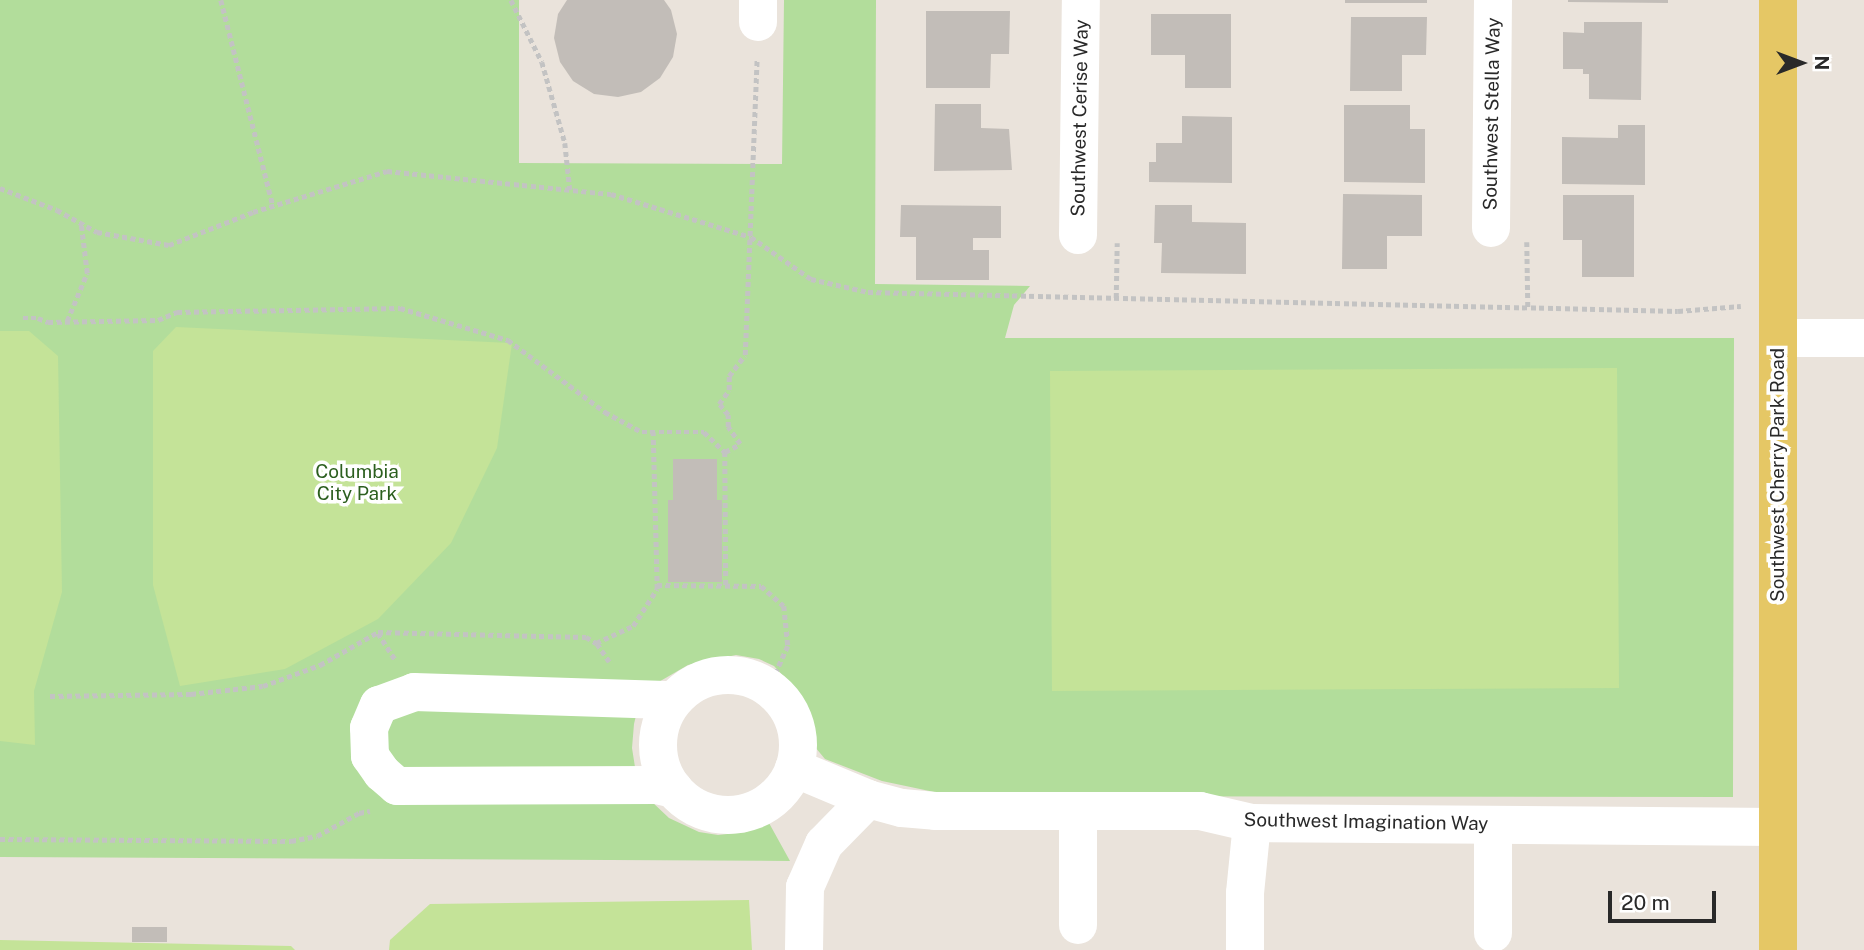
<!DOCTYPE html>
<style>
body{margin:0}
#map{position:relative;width:1864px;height:950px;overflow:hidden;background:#eae3db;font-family:"Public Sans",sans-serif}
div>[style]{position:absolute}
.green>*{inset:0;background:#b2dd9b}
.pitch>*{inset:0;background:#c4e398}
.building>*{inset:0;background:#c2bdb8}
.path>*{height:4.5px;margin-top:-2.25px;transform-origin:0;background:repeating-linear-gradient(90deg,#c3c3c3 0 5px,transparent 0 8.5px)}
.minor>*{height:38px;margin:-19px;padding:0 19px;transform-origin:19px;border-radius:19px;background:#fff}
.minor>.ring{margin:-19px;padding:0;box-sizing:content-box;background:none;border:38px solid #fff;border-radius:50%}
.major>*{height:38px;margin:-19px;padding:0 19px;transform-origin:19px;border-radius:19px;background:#e5c765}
span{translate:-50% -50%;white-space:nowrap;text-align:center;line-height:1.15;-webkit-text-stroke:7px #fff;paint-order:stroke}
.street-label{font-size:19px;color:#292929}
.park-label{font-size:19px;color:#2c5f1f}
.north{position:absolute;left:1766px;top:28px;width:70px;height:70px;-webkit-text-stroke:5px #fff;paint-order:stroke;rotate:90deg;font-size:19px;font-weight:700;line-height:28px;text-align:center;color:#292929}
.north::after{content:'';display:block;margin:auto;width:24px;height:32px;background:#292929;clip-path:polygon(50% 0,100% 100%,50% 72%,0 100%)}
.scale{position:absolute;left:1608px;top:891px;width:108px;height:32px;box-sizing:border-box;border:4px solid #292929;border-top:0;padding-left:9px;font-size:21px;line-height:24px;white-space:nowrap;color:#292929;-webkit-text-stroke:5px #fff;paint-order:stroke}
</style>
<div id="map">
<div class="green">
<div style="clip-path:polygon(0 0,519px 0,519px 163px,782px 164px,784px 0,876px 0,875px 284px,1030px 286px,1014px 305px,1005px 338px,1734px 338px,1733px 797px,985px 796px,939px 793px,882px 781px,825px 759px,815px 747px,812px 722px,801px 695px,774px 666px,759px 659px,736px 655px,688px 665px,650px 687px,639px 703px,634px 724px,632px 748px,635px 767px,651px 801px,669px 818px,699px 832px,718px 835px,746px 832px,769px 823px,790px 861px,0 857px)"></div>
</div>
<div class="pitch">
<div style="clip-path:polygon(176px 327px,512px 343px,497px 448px,451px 543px,378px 619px,285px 669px,180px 686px,153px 585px,153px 351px)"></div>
<div style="clip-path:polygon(0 331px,29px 331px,58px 356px,62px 592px,34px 691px,35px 745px,0 741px)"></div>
<div style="clip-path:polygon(1617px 368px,1619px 688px,1052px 691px,1050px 371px)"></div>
<div style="clip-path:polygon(749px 900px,752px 950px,389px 950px,390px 940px,430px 904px)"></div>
<div style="clip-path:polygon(0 940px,291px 946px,295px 950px,0 950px)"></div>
</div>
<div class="building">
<div style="clip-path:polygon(567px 0,664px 0,671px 10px,677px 34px,673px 57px,660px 78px,641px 92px,618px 97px,594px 94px,573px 81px,560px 62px,554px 38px,558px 14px)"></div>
<div style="clip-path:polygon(1345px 0,1427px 0,1427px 3px,1345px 3px)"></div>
<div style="clip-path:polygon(1568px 0,1668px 0,1668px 3px,1568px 2px)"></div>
<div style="clip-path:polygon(926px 11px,1010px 11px,1009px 54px,991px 54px,990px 88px,926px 88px)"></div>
<div style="clip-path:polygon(1151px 14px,1231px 14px,1231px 88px,1185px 88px,1185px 55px,1151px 55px)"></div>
<div style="clip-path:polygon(1351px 17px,1427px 17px,1426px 55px,1402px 55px,1402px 91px,1350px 91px)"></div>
<div style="clip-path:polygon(1584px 22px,1642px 22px,1641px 100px,1589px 99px,1589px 74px,1583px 74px,1583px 69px,1563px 69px,1563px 32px,1584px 33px)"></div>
<div style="clip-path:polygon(935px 104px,981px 104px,981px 128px,1009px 129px,1012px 170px,934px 171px)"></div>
<div style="clip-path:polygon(1344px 105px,1410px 105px,1410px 129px,1425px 129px,1425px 183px,1344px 182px)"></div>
<div style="clip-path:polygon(1182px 116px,1232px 117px,1232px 183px,1149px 182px,1149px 162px,1156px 162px,1156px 143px,1182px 143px)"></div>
<div style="clip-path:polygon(1618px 125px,1645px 125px,1645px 185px,1562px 184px,1562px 137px,1618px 138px)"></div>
<div style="clip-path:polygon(1343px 194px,1422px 195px,1422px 236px,1387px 236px,1387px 269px,1342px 269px)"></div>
<div style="clip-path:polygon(1563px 195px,1634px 195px,1634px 277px,1582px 277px,1582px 240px,1563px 240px)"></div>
<div style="clip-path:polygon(901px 205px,1001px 206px,1001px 238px,973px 238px,973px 250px,989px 250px,989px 280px,916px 280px,916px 237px,900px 237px)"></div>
<div style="clip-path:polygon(1155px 205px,1192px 205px,1192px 222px,1246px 223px,1246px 274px,1161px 273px,1162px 243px,1154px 243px)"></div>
<div style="clip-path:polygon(673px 459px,717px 459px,717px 500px,722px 500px,722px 582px,668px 582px,668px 500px,673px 500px)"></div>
<div style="clip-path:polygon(132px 927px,167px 927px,167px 942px,132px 942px)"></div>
</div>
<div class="path">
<div style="left:221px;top:0;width:212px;rotate:75.8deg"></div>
<div style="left:511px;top:0;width:69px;rotate:63.4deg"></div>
<div style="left:542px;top:62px;width:84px;rotate:74.1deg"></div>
<div style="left:565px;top:143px;width:47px;rotate:83.9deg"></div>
<div style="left:0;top:188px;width:61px;rotate:21.1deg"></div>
<div style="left:57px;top:210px;width:46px;rotate:28.8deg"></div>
<div style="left:97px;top:232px;width:73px;rotate:10.2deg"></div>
<div style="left:169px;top:245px;width:90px;rotate:-21.4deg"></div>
<div style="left:253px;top:212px;width:140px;rotate:-17deg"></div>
<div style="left:387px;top:171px;width:225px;rotate:5.9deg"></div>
<div style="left:611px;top:194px;width:146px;rotate:17.1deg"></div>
<div style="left:751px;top:237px;width:73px;rotate:35deg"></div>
<div style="left:811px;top:279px;width:58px;rotate:12.8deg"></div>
<div style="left:868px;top:292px;width:810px;rotate:1.34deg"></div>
<div style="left:1678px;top:311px;width:63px;rotate:-4.5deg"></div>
<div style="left:1527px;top:242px;width:65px;rotate:89.1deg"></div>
<div style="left:1116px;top:298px;width:55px;rotate:-89deg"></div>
<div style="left:23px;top:318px;width:15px"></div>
<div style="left:38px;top:318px;width:11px;rotate:22deg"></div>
<div style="left:48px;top:322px;width:110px;rotate:-1deg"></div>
<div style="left:158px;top:320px;width:21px;rotate:-23deg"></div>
<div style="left:177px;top:312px;width:223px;rotate:-1deg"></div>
<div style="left:400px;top:308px;width:113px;rotate:16.5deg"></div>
<div style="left:508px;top:340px;width:121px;rotate:36.6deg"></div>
<div style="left:605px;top:412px;width:42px;rotate:28.4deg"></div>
<div style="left:642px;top:432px;width:62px"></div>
<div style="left:704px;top:432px;width:29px;rotate:44deg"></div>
<div style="left:725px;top:452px;width:17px;rotate:-28deg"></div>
<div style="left:740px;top:444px;width:21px;rotate:-125deg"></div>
<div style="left:728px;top:427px;width:12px;rotate:-90deg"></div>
<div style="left:728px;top:415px;width:14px;rotate:-129deg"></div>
<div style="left:719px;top:404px;width:17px;rotate:-54deg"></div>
<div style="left:729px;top:390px;width:14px;rotate:-90deg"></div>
<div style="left:729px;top:376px;width:26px;rotate:-53deg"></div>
<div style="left:745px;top:355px;width:296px;rotate:-87.7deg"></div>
<div style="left:67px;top:321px;width:52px;rotate:-67.4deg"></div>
<div style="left:87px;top:273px;width:49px;rotate:-97deg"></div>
<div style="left:725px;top:452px;width:134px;rotate:89.6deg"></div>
<div style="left:657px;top:585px;width:104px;rotate:0.6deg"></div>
<div style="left:761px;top:586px;width:30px;rotate:41deg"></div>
<div style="left:784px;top:606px;width:40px;rotate:84.3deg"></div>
<div style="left:788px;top:646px;width:46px;rotate:114.3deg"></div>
<div style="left:378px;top:633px;width:33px;rotate:57deg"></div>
<div style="left:609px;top:662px;width:23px;rotate:-124deg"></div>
<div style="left:596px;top:643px;width:41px;rotate:-24.7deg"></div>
<div style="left:633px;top:626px;width:44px;rotate:-57deg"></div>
<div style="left:657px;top:589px;width:157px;rotate:-91.5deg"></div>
<div style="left:50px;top:696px;width:141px;rotate:-0.8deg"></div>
<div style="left:191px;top:694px;width:72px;rotate:-6.3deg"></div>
<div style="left:263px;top:686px;width:61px;rotate:-20.2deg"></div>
<div style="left:320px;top:665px;width:67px;rotate:-29.6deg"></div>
<div style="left:378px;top:632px;width:208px;rotate:1.4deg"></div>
<div style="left:586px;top:637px;width:12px;rotate:31deg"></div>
<div style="left:0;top:839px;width:291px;rotate:0.4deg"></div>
<div style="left:291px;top:841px;width:26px;rotate:-11deg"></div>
<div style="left:317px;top:836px;width:48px;rotate:-28.7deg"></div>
<div style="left:359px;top:813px;width:11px;rotate:-10deg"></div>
</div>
<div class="minor">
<div style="left:758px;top:22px;width:22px;rotate:-90deg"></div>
<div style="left:1491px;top:228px;width:228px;rotate:-89.5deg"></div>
<div style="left:1078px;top:235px;width:235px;rotate:-89.3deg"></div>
<div style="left:1778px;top:338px;width:86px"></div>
<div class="ring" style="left:658px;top:675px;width:102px;height:102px"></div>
<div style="left:794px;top:768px;width:80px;rotate:22.7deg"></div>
<div style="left:868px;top:799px;width:35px;rotate:15deg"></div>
<div style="left:902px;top:808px;width:33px;rotate:5deg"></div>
<div style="left:935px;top:811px;width:265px"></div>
<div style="left:1200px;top:811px;width:53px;rotate:13deg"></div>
<div style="left:1252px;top:823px;width:526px;rotate:0.44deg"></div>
<div style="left:674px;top:789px;width:18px;rotate:-167deg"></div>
<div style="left:656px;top:785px;width:259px;rotate:179.8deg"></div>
<div style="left:397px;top:786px;width:20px;rotate:-139deg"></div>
<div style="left:382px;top:773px;width:21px;rotate:-125deg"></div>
<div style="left:370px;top:756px;width:28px;rotate:-92deg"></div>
<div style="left:369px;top:728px;width:25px;rotate:-67deg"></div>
<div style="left:379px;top:705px;width:37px;rotate:-20deg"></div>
<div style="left:414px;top:692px;width:260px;rotate:1.8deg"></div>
<div style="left:1078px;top:811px;width:114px;rotate:90deg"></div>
<div style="left:1493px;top:825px;width:108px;rotate:90deg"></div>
<div style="left:804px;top:950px;width:63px;rotate:-89.1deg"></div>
<div style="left:805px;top:887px;width:47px;rotate:-66.2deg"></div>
<div style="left:824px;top:844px;width:63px;rotate:-45.6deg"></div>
<div style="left:1245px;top:950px;width:57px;rotate:-90deg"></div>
<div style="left:1245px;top:893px;width:70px;rotate:-84.3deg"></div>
</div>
<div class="major">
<div style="left:1778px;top:0;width:950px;rotate:90deg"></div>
</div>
<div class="street-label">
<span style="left:1492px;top:114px;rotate:-89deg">Southwest Stella Way</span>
<span style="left:1080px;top:118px;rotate:-89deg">Southwest Cerise Way</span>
<span style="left:1778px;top:475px;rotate:-90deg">Southwest Cherry Park Road</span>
<span style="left:1366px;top:822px;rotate:1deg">Southwest Imagination Way</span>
</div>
<div class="park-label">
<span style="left:357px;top:483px">Columbia<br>City Park</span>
</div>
<div class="north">N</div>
<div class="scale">20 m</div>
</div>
